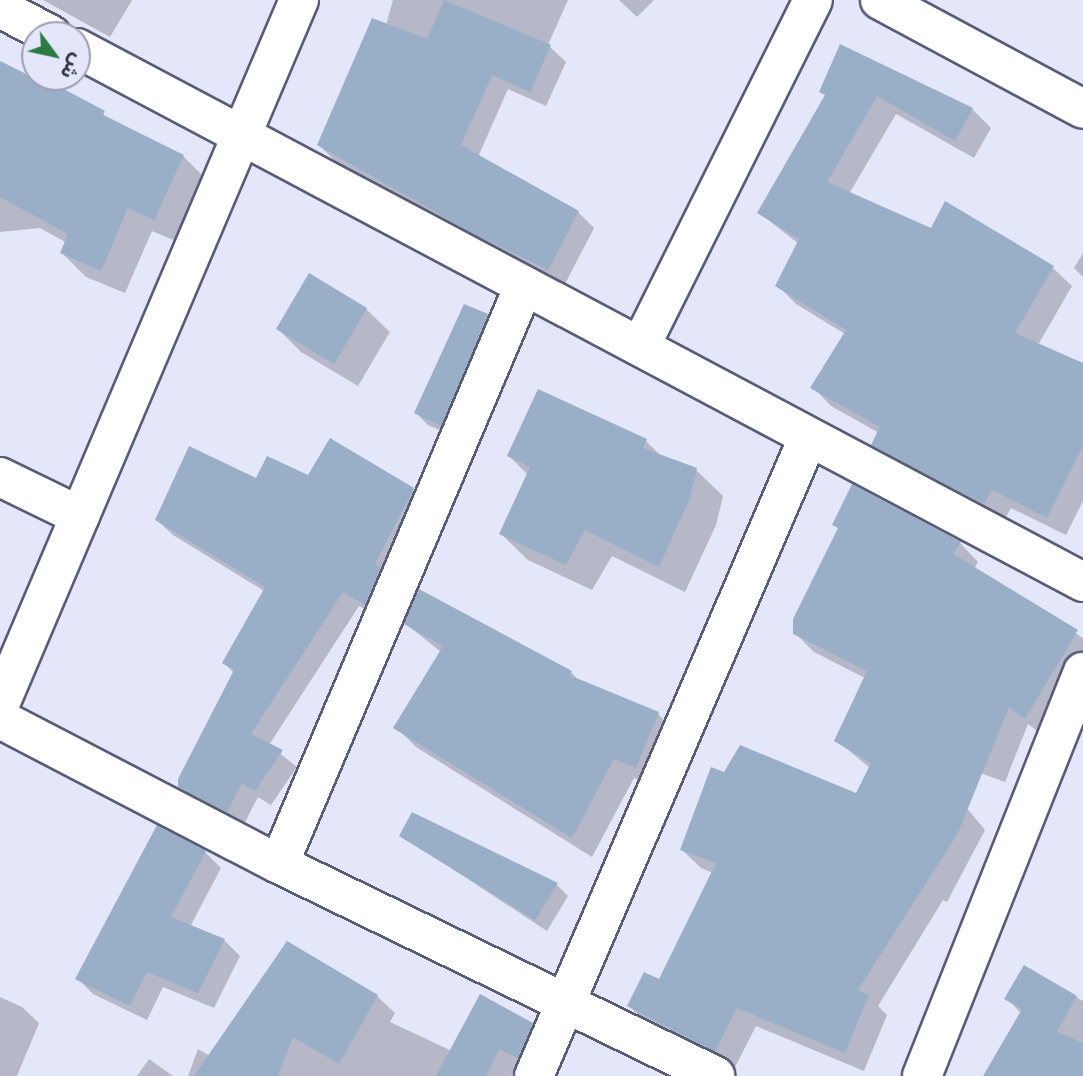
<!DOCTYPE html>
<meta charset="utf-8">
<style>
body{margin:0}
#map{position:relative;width:1083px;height:1076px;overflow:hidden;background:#e4e7fa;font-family:"DM Sans","Noto Sans Arabic",sans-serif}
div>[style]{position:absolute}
.shadow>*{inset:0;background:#0003}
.building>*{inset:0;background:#99aec7}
.roads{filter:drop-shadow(2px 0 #595c77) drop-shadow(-2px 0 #595c77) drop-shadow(0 2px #595c77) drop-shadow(0 -2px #595c77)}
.minor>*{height:38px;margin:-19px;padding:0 19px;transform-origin:19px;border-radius:19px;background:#fff}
span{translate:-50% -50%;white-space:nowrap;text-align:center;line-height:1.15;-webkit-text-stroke:7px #e4e7fa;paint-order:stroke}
.north{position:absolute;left:21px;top:21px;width:70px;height:70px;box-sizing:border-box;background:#e4e7fa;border:2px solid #9d9faf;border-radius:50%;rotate:123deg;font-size:19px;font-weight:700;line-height:28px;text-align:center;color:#32333f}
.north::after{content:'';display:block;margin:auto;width:24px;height:32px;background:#2d7a49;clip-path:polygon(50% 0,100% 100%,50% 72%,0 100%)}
</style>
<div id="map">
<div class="shadow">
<div style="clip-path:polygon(43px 0,132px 0,110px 37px)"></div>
<div style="clip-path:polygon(393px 0,568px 0,548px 45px,566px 62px,546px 106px,508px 89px,478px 157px,578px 212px,594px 228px,565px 284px,335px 161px,319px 145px,386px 25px)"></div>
<div style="clip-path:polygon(619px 0,654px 0,637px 17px)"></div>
<div style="clip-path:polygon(841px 47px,972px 109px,991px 128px,974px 158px,896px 114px,849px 194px,932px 230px,946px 203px,1053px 268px,1072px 286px,1038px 345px,1083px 365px,1083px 501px,1066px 535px,1011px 508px,1003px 522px,892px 463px,874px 445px,879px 433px,831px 406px,813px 387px,845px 334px,796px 304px,777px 285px,799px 244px,759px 213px,826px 96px,821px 92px)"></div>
<div style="clip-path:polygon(0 61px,183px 156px,207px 180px,178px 242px,152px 231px,125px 293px,86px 277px,62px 253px,67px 243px,40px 228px,0 232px)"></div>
<div style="clip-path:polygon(1083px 253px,1083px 277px,1074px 268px)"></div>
<div style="clip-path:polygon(366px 309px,390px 332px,358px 386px,301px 352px,278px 329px)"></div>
<div style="clip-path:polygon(487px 316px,499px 328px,453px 436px,428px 425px,416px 413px)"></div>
<div style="clip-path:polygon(331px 440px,413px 490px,429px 505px,381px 619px,359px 606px,269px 745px,297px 767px,271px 805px,258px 797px,243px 826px,195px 802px,180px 786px,234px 673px,224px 663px,264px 591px,173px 535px,157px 520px,257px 480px,309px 478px)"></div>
<div style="clip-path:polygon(646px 441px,662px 457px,696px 470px,723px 496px,716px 525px,685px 592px,612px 556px,592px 590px,528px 560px,501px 534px,528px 475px,509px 456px)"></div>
<div style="clip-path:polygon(835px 525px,960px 543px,978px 562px,974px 569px,1083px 638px,1083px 671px,1044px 736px,1028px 724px,1005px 782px,920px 751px,985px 830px,947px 902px,943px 900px,878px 1006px,887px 1015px,864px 1071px,756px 1026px,734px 1069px,648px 1024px,629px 1006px,660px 982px,713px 873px,701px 868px,682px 850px,724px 774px,856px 795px,870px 768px,836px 740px,865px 678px,814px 652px,795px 633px,839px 529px)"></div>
<div style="clip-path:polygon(406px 624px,571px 672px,580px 682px,658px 714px,678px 734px,656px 787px,634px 778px,592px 857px,416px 747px,396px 727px,441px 652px)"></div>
<div style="clip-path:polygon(401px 835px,557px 885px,568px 896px,547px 931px)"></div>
<div style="clip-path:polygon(205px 852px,221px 868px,190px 927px,224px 940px,240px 956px,214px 1008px,163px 987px,147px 1020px,93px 994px,77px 978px)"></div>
<div style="clip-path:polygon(1025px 967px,1083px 1001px,1083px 1076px,985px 1076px,1021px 1013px,1006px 998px)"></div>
<div style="clip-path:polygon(377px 996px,395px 1013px,390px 1022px,452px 1051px,532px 1024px,550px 1041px,535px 1074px,517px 1065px,511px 1076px,188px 1076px,198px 1049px,210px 1056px)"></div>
<div style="clip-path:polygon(0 997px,22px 1007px,39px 1023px,17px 1076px,0 1076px)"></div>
<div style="clip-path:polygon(149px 1059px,173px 1076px,137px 1076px)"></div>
</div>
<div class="building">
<div style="clip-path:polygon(444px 0,551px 45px,530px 92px,492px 75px,461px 145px,579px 211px,548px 270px,474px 234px,317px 145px,372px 18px,427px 39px)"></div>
<div style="clip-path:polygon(840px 44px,973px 108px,955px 141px,877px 96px,827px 182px,931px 228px,945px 201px,1054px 266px,1015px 333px,1083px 363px,1083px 446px,1047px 518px,992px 490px,984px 504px,871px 445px,880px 427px,810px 388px,846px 330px,775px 286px,799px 239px,757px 213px,825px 95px,819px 92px)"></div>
<div style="clip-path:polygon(0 61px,32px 77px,34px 73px,105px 111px,103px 115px,184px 155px,154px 220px,128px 208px,101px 271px,60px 253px,68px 234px,0 197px)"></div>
<div style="clip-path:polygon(309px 273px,367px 308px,334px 364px,276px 329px)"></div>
<div style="clip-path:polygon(464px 304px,488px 314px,441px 426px,414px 413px)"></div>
<div style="clip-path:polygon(538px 389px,647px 439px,643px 448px,697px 468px,690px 498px,659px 567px,585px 530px,566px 565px,499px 534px,530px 467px,507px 456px)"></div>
<div style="clip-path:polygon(330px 438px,414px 488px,375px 564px,381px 568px,365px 605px,343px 592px,251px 734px,283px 750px,255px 791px,242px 783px,227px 812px,178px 787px,178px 779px,234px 670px,222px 663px,265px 587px,155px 520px,189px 446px,256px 478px,267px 456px,308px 475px)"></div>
<div style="clip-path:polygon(852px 484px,961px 542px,953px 554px,1078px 630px,1025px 719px,1009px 707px,958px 833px,858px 990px,869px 995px,845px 1053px,737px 1008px,715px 1052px,627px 1006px,644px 972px,659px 979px,716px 863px,680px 850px,711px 767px,724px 772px,740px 745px,856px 793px,871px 763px,834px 741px,867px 671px,793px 634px,793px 619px,838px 528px,832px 525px)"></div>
<div style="clip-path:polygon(419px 589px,572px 671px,569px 675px,659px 712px,636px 768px,614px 759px,572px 838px,393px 728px,443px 646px,404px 624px)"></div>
<div style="clip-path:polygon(412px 812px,558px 883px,535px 920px,399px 836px)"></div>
<div style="clip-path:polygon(157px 825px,206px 851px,171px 917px,225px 939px,198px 993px,147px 972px,130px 1006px,75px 979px)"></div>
<div style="clip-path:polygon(287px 941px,378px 995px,339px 1064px,293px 1037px,278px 1076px,194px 1076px)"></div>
<div style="clip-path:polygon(1024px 965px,1077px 996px,1057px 1032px,1083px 1043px,1083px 1076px,983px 1076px,1022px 1009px,1004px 999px)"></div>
<div style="clip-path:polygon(480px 994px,533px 1023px,518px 1058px,499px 1049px,486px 1076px,436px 1076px)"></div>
</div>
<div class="roads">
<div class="minor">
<div style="left:880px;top:0;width:230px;rotate:28.2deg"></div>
<div style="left:0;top:8px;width:58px;rotate:27.9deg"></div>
<div style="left:77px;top:48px;width:1139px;rotate:27.96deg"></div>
<div style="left:641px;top:345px;width:385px;rotate:-63.5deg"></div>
<div style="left:0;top:477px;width:89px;rotate:26deg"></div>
<div style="left:0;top:704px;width:765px;rotate:-66.99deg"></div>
<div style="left:0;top:719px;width:314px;rotate:27.5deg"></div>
<div style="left:279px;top:864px;width:485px;rotate:25.9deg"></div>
<div style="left:279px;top:864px;width:626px;rotate:-67.04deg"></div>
<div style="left:534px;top:1076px;width:694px;rotate:-66.76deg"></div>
<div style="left:922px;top:1076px;width:435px;rotate:-68.3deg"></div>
</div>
</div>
<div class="north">ش</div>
</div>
